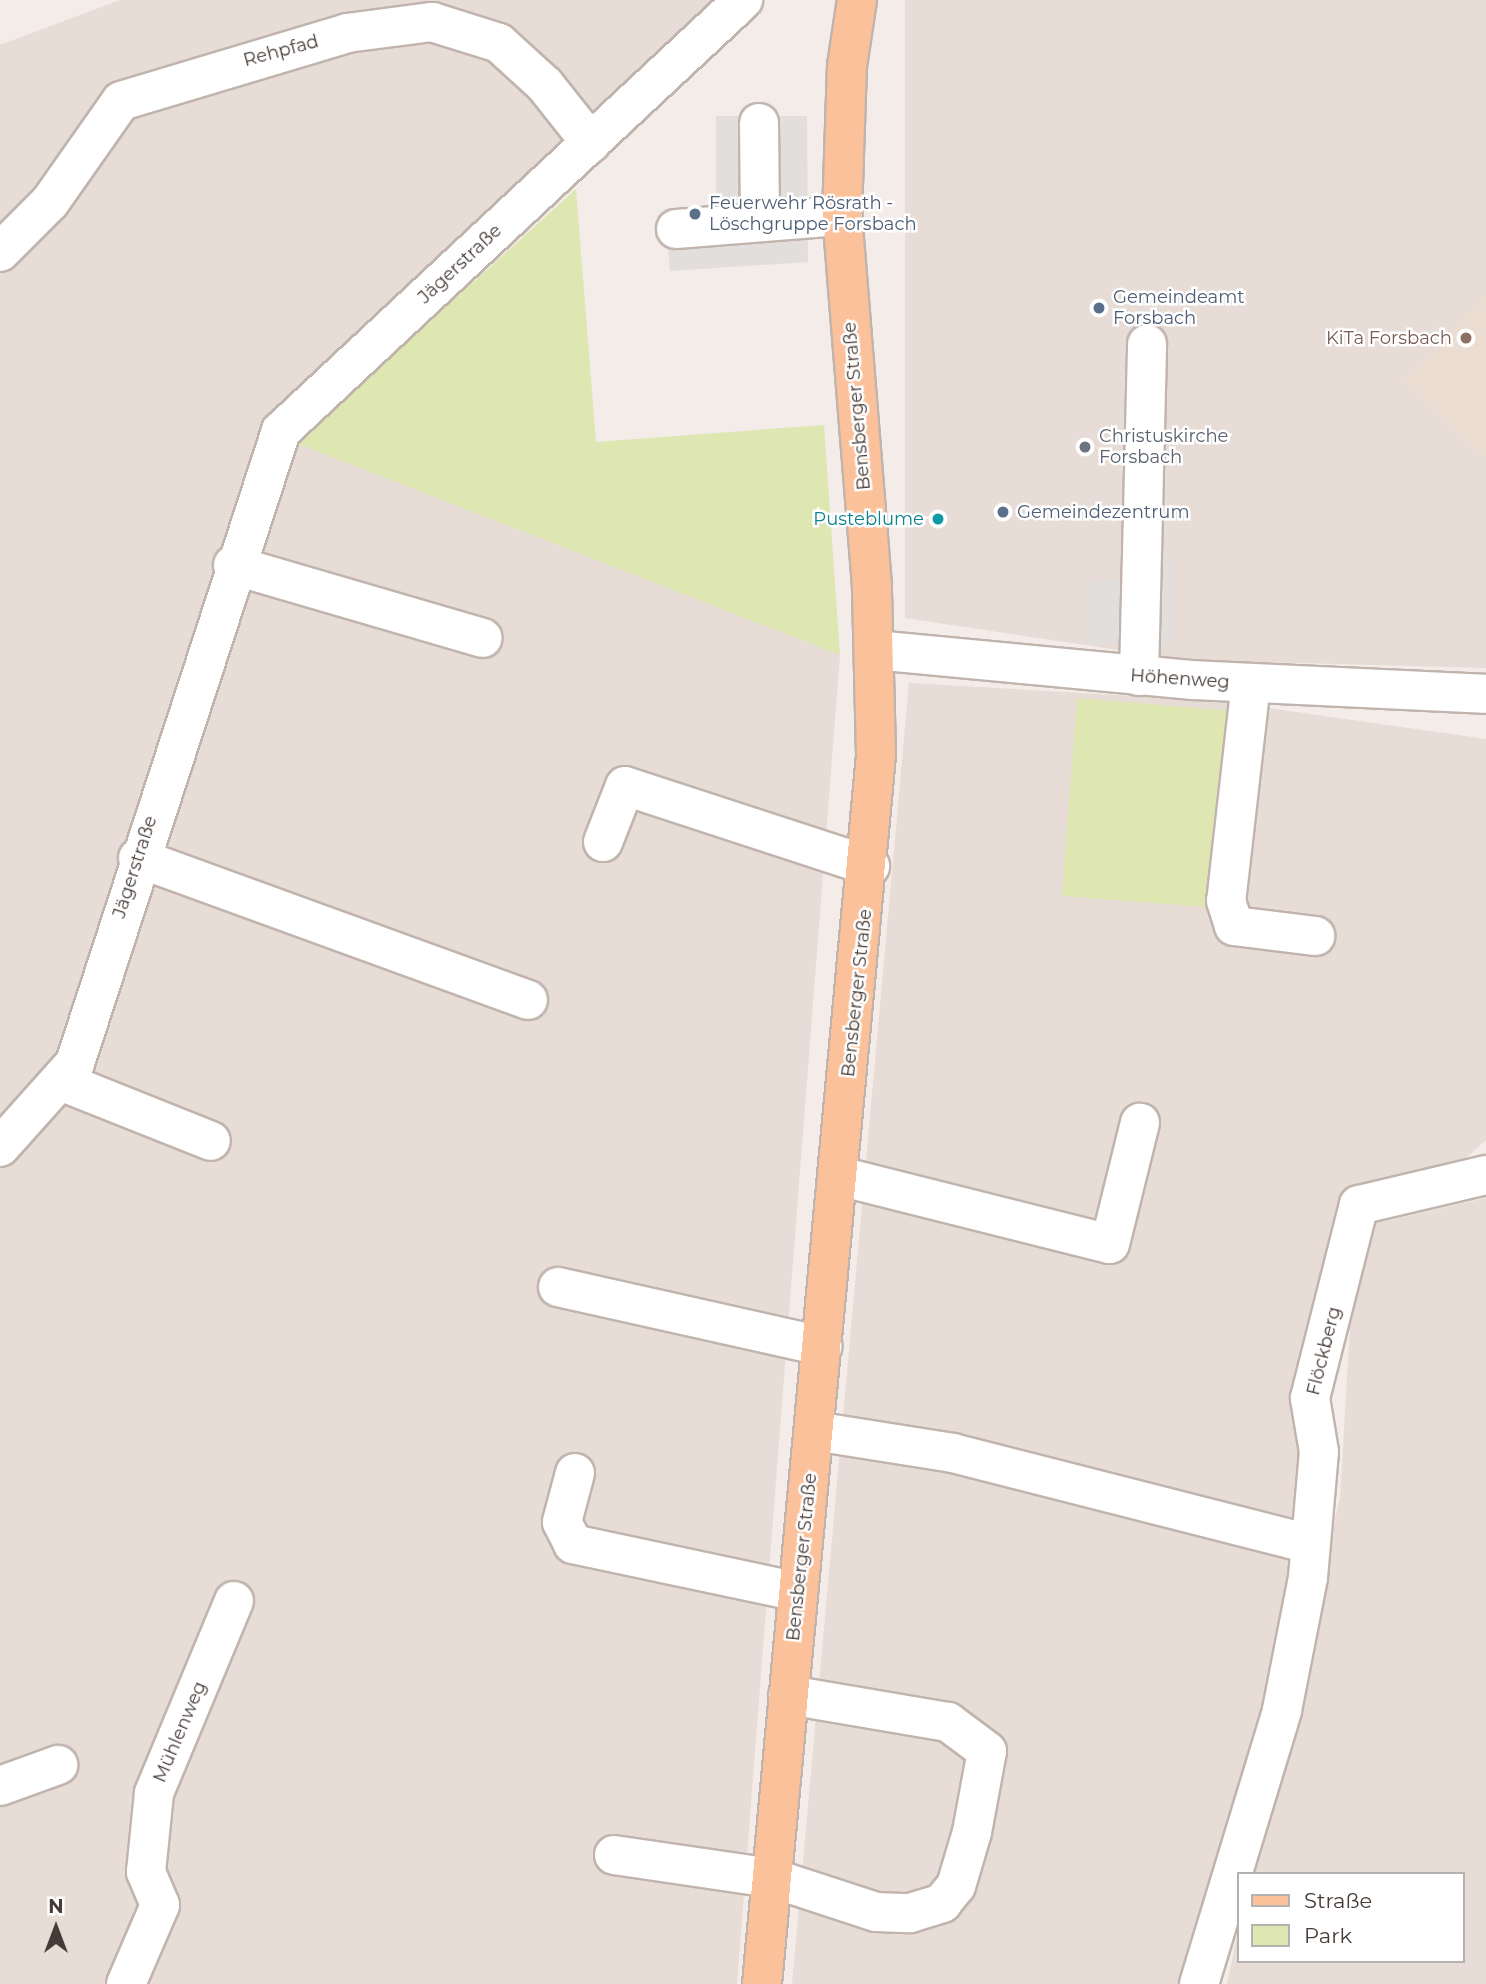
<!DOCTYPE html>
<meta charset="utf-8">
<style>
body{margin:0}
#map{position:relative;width:1486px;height:1984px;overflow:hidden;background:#f3ece8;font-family:Montserrat,sans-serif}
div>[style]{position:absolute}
.residential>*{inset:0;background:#e7dcd6}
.education>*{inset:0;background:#ecddd2}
.green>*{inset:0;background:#dee6b2}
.parking>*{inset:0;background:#e1dedc}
.roads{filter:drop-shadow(2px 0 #c1b4ad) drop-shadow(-2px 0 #c1b4ad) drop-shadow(0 2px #c1b4ad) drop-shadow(0 -2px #c1b4ad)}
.minor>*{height:38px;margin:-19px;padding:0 19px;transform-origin:19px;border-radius:19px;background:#fff}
.major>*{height:38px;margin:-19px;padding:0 19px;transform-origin:19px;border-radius:19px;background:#fac19a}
.dots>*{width:19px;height:19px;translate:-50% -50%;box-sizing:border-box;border:4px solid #fff;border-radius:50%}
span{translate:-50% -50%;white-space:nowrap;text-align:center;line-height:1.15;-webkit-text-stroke:5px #fff;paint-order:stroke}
.street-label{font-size:18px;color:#463b37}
.service-label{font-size:18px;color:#4e5e75}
.left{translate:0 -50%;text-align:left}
.education-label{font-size:18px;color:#785e54}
.right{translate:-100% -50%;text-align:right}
.worship-label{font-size:18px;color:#5b616d}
.culture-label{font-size:18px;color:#0d838f}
.legend{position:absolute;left:1237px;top:1872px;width:228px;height:91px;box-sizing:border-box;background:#fff;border:2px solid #b5b1af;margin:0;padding:9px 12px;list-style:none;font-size:21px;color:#463b37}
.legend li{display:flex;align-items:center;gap:14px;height:35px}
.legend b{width:35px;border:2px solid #b5b1af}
.north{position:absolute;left:21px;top:1893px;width:70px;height:70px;-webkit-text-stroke:5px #fff;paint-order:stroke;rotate:0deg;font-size:19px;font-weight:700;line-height:28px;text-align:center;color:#463b37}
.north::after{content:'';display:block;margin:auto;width:24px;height:32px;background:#463b37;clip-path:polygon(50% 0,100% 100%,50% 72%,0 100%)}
</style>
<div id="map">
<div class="residential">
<div style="clip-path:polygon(120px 0,725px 0,297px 443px,840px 655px,737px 1984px,0 1984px,0 45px)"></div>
<div style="clip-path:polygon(905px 0,1486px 0,1486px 668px,1185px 660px,905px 618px)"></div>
<div style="clip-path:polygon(909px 683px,1218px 701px,1486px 739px,1486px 1140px,1457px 1166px,1352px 1194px,1335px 1253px,1270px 1689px,1177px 1984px,792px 1984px)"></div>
<div style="clip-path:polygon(1486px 1198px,1486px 1984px,1227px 1984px,1239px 1926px,1239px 1961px,1463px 1961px,1463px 1874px,1251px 1874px,1340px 1498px,1351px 1311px,1372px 1224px)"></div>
</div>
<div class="education">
<div style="clip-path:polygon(1486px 294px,1486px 458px,1405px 382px)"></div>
</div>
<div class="green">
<div style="clip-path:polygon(576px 189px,596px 442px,824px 425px,840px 655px,296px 443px)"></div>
<div style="clip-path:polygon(1077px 698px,1234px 711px,1219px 908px,1062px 896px)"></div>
</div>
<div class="parking">
<div style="clip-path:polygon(716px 116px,807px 116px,808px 262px,670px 271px,665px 212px,716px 208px)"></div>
<div style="clip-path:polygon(1146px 555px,1172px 555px,1172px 645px,1087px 643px,1090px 582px,1112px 582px)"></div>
</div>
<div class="roads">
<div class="minor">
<div style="left:759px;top:123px;width:97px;rotate:89.4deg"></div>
<div style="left:676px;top:229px;width:167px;rotate:-4.5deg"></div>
<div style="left:0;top:252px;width:71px;rotate:-45deg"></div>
<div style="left:50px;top:202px;width:123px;rotate:-54.9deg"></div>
<div style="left:121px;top:101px;width:236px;rotate:-16.7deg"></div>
<div style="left:347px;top:33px;width:86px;rotate:-7.4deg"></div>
<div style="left:432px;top:22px;width:70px;rotate:17.4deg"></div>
<div style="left:499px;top:43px;width:62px;rotate:42.4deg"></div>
<div style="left:545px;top:85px;width:74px;rotate:51.6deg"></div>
<div style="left:233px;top:565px;width:260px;rotate:16.3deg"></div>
<div style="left:875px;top:650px;width:319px;rotate:5.4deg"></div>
<div style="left:1193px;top:680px;width:293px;rotate:2.7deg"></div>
<div style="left:1139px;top:676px;width:332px;rotate:-88.6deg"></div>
<div style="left:1251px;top:683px;width:219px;rotate:96.5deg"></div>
<div style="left:1226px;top:901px;width:26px;rotate:72deg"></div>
<div style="left:1234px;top:926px;width:82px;rotate:7deg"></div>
<div style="left:603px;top:842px;width:60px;rotate:-68.6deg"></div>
<div style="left:625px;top:786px;width:258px;rotate:18.1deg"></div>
<div style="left:138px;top:858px;width:415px;rotate:20deg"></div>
<div style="left:63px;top:1082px;width:159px;rotate:21.7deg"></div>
<div style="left:0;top:1147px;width:113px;rotate:-48.2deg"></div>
<div style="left:75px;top:1063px;width:665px;rotate:-71.95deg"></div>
<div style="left:281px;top:431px;width:632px;rotate:-43.01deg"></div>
<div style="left:839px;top:1176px;width:279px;rotate:14.1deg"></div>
<div style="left:1110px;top:1244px;width:125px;rotate:-76.1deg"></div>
<div style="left:558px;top:1287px;width:271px;rotate:12.6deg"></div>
<div style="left:814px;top:1431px;width:141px;rotate:9deg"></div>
<div style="left:953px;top:1453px;width:369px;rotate:14.3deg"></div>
<div style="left:575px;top:1473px;width:51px;rotate:104.9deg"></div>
<div style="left:562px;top:1522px;width:25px;rotate:63deg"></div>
<div style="left:573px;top:1544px;width:230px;rotate:12deg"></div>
<div style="left:0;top:1786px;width:62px;rotate:-19.9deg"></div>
<div style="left:614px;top:1855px;width:160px;rotate:8.3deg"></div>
<div style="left:772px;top:1878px;width:109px;rotate:18.1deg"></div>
<div style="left:876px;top:1912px;width:34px;rotate:2deg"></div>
<div style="left:910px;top:1913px;width:34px;rotate:-17deg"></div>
<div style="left:942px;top:1903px;width:22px;rotate:-51deg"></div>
<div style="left:956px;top:1886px;width:56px;rotate:-73.5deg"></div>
<div style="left:972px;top:1832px;width:82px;rotate:-79.5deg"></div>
<div style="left:987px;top:1751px;width:49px;rotate:-143.4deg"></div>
<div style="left:948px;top:1722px;width:162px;rotate:-170.4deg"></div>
<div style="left:126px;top:1984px;width:86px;rotate:-66.7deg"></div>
<div style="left:160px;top:1905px;width:36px;rotate:-113deg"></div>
<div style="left:146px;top:1872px;width:79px;rotate:-84.2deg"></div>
<div style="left:154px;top:1793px;width:208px;rotate:-67.4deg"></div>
<div style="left:1199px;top:1984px;width:286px;rotate:-73.1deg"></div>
<div style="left:1282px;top:1710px;width:136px;rotate:-78.9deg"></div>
<div style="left:1308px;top:1577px;width:125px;rotate:-85deg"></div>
<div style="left:1319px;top:1452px;width:55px;rotate:-99.5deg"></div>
<div style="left:1310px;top:1398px;width:199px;rotate:-75.8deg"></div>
<div style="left:1359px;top:1205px;width:130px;rotate:-13.3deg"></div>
</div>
<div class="major">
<div style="left:762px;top:1984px;width:1234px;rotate:-84.7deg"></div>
<div style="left:876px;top:755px;width:169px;rotate:-91.4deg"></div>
<div style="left:872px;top:586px;width:371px;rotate:-94.6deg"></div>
<div style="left:842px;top:216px;width:150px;rotate:-88.1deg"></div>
<div style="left:847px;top:66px;width:67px;rotate:-81.4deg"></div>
</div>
</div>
<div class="dots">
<div style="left:695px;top:214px;background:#5c6f8a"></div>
<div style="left:1099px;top:308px;background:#5c6f8a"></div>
<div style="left:1466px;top:338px;background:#8d6e63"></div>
<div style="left:1085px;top:447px;background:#6b7280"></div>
<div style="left:1003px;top:512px;background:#5c6f8a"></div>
<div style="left:938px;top:519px;background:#0f9aa8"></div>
</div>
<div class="street-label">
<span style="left:281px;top:51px;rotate:-15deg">Rehpfad</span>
<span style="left:460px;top:264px;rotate:-43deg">Jägerstraße</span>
<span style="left:857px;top:406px;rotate:-95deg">Bensberger Straße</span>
<span style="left:1180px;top:679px;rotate:4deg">Höhenweg</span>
<span style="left:135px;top:867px;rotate:-72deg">Jägerstraße</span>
<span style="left:857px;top:993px;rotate:-84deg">Bensberger Straße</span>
<span style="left:1324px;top:1351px;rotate:-76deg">Flöckberg</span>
<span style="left:802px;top:1557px;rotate:-84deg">Bensberger Straße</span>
<span style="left:180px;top:1732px;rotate:-67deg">Mühlenweg</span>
</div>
<div class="service-label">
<span class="left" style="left:709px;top:214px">Feuerwehr Rösrath -<br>Löschgruppe Forsbach</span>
<span class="left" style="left:1113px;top:308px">Gemeindeamt<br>Forsbach</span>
<span class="left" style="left:1017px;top:512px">Gemeindezentrum</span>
</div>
<div class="education-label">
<span class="right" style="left:1452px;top:338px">KiTa Forsbach</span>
</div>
<div class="worship-label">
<span class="left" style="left:1099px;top:447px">Christuskirche<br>Forsbach</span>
</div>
<div class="culture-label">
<span class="right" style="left:924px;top:519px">Pusteblume</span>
</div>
<ul class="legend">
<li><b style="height:9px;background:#fac19a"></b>Straße</li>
<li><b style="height:19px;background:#dee6b2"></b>Park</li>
</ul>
<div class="north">N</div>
</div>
